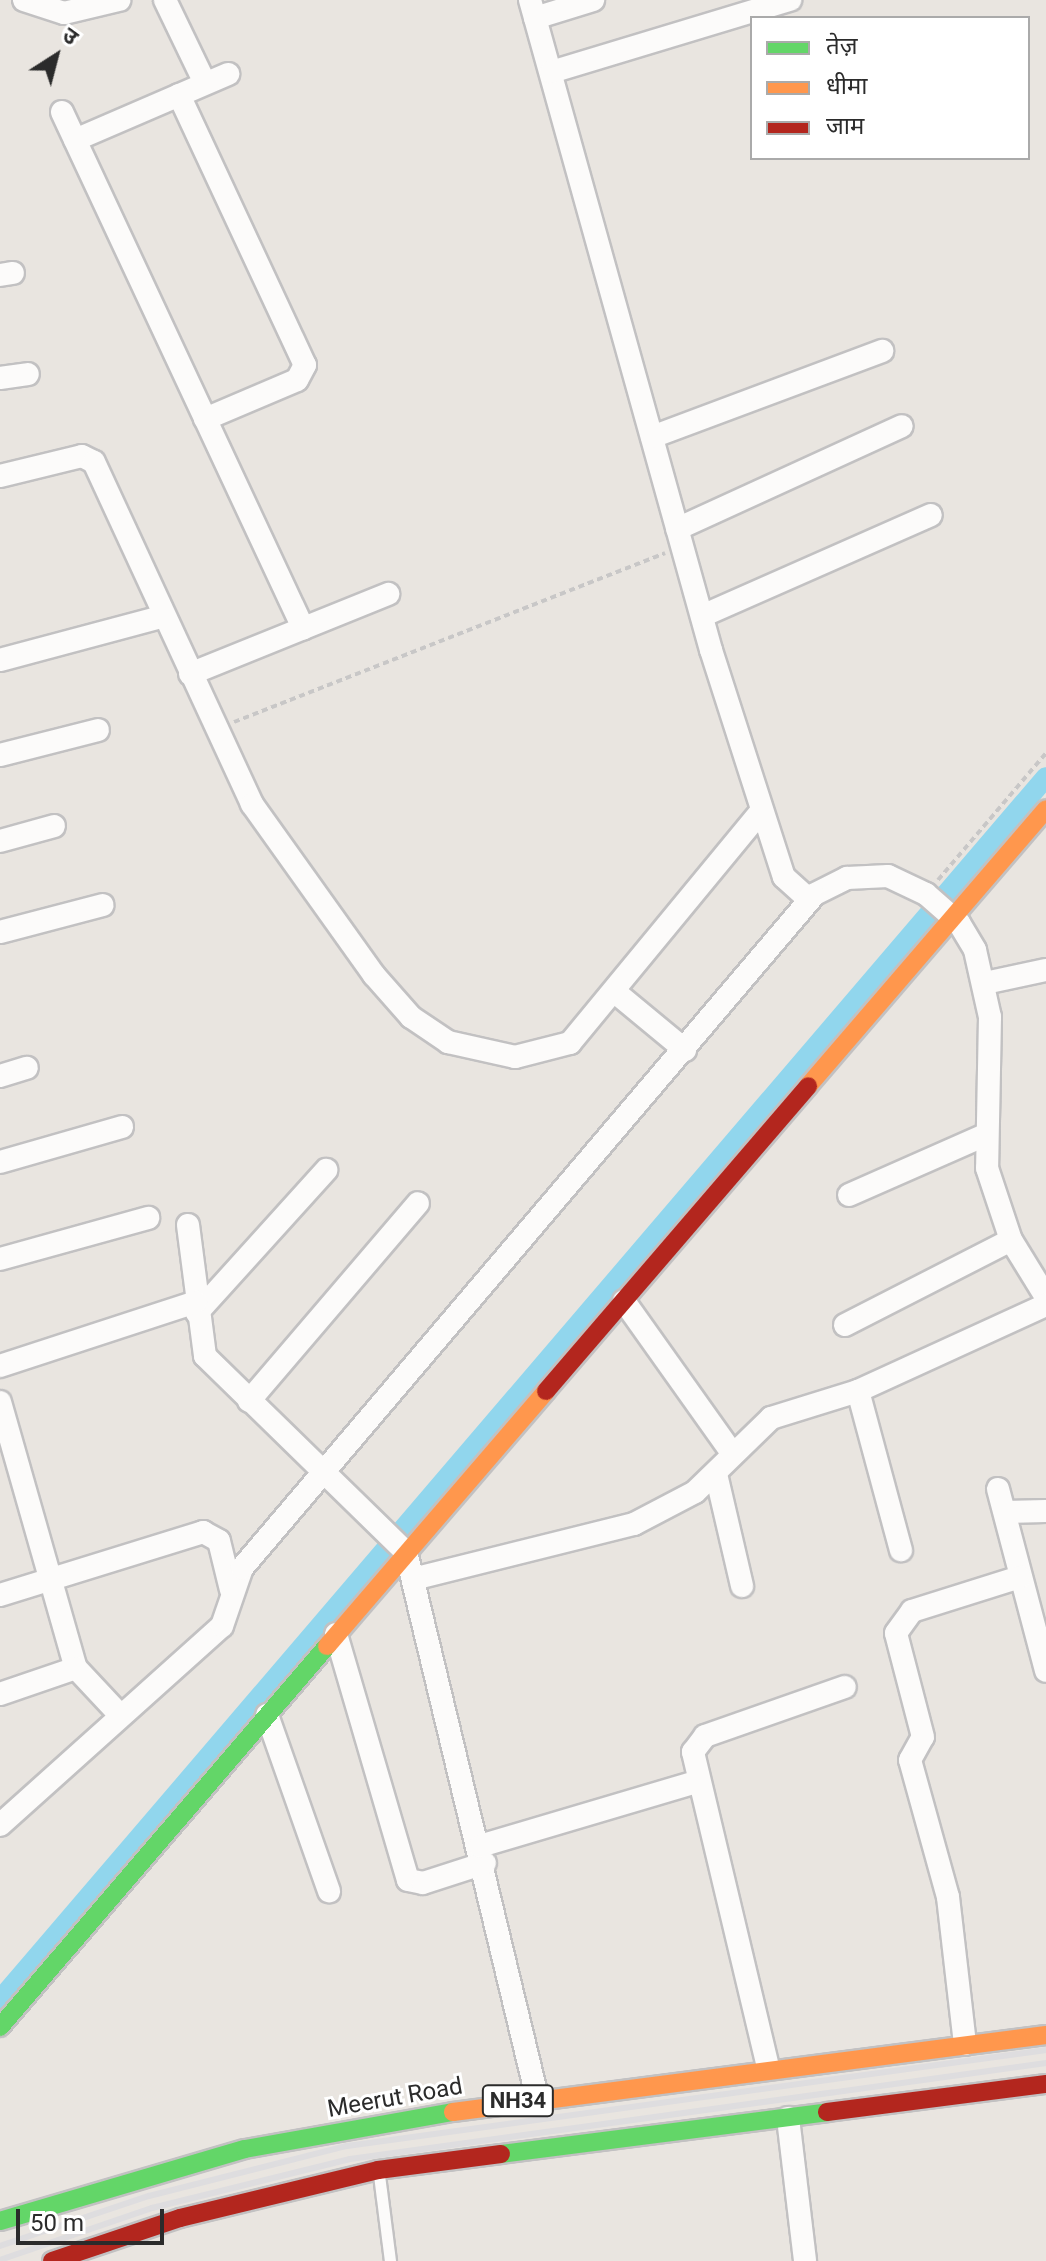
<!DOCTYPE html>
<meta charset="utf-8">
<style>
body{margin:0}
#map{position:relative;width:1046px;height:2261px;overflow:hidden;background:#e9e5e0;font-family:Roboto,"Noto Sans Devanagari",sans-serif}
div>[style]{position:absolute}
.canal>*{height:20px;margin:-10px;padding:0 10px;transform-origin:10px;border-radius:10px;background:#91d6ed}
.path>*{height:4px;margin-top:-2px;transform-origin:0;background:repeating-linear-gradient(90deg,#c8c7c7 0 6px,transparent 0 10px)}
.roads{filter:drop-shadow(2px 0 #c2c1c2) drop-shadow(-2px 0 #c2c1c2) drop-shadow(0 2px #c2c1c2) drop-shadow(0 -2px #c2c1c2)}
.lane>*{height:11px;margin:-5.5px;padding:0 5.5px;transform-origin:5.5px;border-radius:5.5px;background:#fcfbfa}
.street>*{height:22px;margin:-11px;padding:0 11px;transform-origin:11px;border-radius:11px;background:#fcfbfa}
.fast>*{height:18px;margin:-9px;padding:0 9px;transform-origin:9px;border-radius:9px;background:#63d668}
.slow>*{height:18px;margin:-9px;padding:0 9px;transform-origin:9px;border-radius:9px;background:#ff974d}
.jam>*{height:18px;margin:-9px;padding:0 9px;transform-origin:9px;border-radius:9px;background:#b3261e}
.rail>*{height:6px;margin:-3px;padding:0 3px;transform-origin:3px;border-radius:3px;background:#dedddf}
span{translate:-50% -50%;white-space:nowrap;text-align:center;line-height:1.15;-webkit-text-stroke:6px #fff;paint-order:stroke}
.shield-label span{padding:2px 6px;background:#fff;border:2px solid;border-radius:6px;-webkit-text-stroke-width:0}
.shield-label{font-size:22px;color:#2b2b2b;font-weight:700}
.street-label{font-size:24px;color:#2b2b2b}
.legend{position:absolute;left:750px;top:16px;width:280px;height:144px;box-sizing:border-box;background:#fff;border:2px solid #aaa;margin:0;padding:10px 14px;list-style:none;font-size:24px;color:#2b2b2b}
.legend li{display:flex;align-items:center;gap:16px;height:40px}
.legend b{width:40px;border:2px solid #aaa}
.north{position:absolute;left:16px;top:16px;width:80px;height:80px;-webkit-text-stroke:6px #fff;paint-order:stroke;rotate:36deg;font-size:22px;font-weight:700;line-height:32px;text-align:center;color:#2b2b2b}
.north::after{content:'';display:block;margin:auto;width:28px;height:36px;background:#2b2b2b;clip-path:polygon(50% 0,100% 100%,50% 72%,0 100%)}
.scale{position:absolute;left:16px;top:2209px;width:148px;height:36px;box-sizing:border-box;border:4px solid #2b2b2b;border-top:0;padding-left:10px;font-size:24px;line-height:28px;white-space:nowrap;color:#2b2b2b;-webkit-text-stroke:6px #fff;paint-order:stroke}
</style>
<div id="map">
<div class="canal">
<div style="left:0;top:2000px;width:1609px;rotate:-49.46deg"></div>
</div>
<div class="path">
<div style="left:234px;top:722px;width:463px;rotate:-21.4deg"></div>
<div style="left:938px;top:880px;width:167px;rotate:-49.6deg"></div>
</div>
<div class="roads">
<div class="lane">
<div style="left:379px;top:2175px;width:87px;rotate:82.7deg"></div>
</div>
<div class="street">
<div style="left:24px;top:0;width:42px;rotate:18deg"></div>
<div style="left:64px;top:13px;width:57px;rotate:-13.3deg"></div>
<div style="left:165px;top:0;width:92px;rotate:64.3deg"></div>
<div style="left:530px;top:0;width:675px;rotate:74.44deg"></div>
<div style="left:711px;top:650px;width:238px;rotate:72.2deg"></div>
<div style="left:784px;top:877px;width:31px;rotate:42deg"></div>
<div style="left:807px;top:898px;width:45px;rotate:-26.6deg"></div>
<div style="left:847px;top:878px;width:41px;rotate:-2.8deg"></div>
<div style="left:888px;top:876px;width:42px;rotate:25.3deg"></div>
<div style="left:926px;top:894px;width:44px;rotate:41.3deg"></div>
<div style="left:959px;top:923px;width:31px;rotate:59deg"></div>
<div style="left:975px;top:950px;width:69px;rotate:77.4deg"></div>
<div style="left:990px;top:1017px;width:151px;rotate:91.1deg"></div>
<div style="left:987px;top:1168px;width:76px;rotate:71.6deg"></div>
<div style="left:1011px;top:1240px;width:67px;rotate:58.4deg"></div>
<div style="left:535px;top:18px;width:61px;rotate:-17.2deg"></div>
<div style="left:551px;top:72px;width:250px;rotate:-16.8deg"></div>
<div style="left:179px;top:95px;width:298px;rotate:65deg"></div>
<div style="left:305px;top:365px;width:17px;rotate:118deg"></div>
<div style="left:297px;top:380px;width:100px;rotate:157deg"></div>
<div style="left:62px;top:112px;width:570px;rotate:64.96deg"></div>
<div style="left:75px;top:140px;width:167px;rotate:-23.3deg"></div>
<div style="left:0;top:275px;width:13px;rotate:-9deg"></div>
<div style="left:0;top:378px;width:28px;rotate:-8deg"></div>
<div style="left:652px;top:437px;width:246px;rotate:-20.5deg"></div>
<div style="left:0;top:476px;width:84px;rotate:-13.7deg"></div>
<div style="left:82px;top:456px;width:13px;rotate:27deg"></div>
<div style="left:94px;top:462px;width:377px;rotate:65.2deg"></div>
<div style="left:252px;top:804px;width:210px;rotate:54.5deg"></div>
<div style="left:374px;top:975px;width:56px;rotate:48.6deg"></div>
<div style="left:411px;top:1017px;width:45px;rotate:34deg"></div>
<div style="left:448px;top:1042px;width:69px;rotate:12.6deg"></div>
<div style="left:515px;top:1057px;width:57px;rotate:-14.3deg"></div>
<div style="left:570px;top:1043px;width:301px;rotate:-50.5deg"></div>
<div style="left:677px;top:529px;width:247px;rotate:-24.6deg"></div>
<div style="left:702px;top:616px;width:250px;rotate:-23.8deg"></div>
<div style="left:0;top:660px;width:170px;rotate:-15deg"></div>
<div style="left:190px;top:674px;width:214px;rotate:-22deg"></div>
<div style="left:0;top:755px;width:101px;rotate:-14.3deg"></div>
<div style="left:0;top:841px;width:56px;rotate:-15.5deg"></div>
<div style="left:0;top:932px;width:106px;rotate:-14.7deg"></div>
<div style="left:985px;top:983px;width:62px;rotate:-12deg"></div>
<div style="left:615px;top:992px;width:91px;rotate:39.6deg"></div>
<div style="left:0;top:1076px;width:28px;rotate:-17deg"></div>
<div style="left:0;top:1162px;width:127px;rotate:-16deg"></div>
<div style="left:849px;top:1195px;width:146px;rotate:-23.8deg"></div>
<div style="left:188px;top:1225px;width:132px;rotate:82.6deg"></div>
<div style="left:205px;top:1356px;width:281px;rotate:44.3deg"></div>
<div style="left:406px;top:1552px;width:561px;rotate:76.48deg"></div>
<div style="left:0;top:1259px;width:154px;rotate:-15.5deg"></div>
<div style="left:624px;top:1301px;width:186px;rotate:54.6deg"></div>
<div style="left:197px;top:1313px;width:193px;rotate:-47.9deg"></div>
<div style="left:845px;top:1325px;width:186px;rotate:-27.1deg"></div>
<div style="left:0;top:1366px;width:206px;rotate:-18.1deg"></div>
<div style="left:858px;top:1391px;width:165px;rotate:74.9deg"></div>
<div style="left:249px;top:1401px;width:260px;rotate:-49.5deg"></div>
<div style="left:0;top:1402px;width:277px;rotate:74.1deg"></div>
<div style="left:76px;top:1668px;width:63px;rotate:46.9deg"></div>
<div style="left:716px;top:1474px;width:115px;rotate:76.9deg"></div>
<div style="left:998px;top:1489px;width:188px;rotate:75.2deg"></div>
<div style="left:1005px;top:1512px;width:41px;rotate:-1.4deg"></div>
<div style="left:413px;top:1579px;width:228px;rotate:-14deg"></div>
<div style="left:634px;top:1524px;width:69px;rotate:-27.7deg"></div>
<div style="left:695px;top:1492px;width:106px;rotate:-44.2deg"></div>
<div style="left:771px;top:1418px;width:91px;rotate:-17.2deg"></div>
<div style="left:858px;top:1391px;width:207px;rotate:-24.6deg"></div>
<div style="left:0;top:1595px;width:213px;rotate:-17.2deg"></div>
<div style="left:203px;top:1532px;width:18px;rotate:29deg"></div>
<div style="left:219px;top:1541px;width:50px;rotate:76.2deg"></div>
<div style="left:336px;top:1634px;width:256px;rotate:73.7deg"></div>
<div style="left:408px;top:1880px;width:15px;rotate:11deg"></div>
<div style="left:423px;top:1883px;width:65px;rotate:-17.9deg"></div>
<div style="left:0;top:1694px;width:80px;rotate:-18.9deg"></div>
<div style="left:267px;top:1715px;width:187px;rotate:70.6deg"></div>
<div style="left:0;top:1825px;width:298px;rotate:-41.9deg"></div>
<div style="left:222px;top:1626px;width:61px;rotate:-71deg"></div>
<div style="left:242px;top:1568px;width:883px;rotate:-49.64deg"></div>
<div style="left:480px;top:1846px;width:228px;rotate:-16.5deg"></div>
<div style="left:965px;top:2044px;width:148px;rotate:-96.6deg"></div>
<div style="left:948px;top:1897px;width:142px;rotate:-105.5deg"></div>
<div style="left:910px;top:1760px;width:26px;rotate:-61deg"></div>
<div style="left:923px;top:1737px;width:107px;rotate:-104.6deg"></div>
<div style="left:896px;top:1633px;width:27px;rotate:-54deg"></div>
<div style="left:912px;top:1611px;width:113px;rotate:-17.5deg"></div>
<div style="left:768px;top:2067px;width:324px;rotate:-103.4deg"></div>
<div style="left:693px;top:1752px;width:20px;rotate:-53deg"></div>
<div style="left:705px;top:1736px;width:148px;rotate:-19.3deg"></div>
<div style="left:788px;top:2118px;width:144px;rotate:83.2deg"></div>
</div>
<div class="fast">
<div style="left:0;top:2027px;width:502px;rotate:-49.36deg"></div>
<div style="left:501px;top:2154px;width:329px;rotate:-7.3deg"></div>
<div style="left:0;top:2221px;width:255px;rotate:-16.4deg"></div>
<div style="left:245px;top:2149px;width:211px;rotate:-10.1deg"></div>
</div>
<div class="slow">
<div style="left:808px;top:1086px;width:365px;rotate:-49.3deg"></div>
<div style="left:327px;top:1646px;width:336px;rotate:-49.3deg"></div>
<div style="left:453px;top:2112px;width:598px;rotate:-7.4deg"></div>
</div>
<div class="jam">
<div style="left:546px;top:1391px;width:402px;rotate:-49.3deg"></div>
<div style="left:827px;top:2112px;width:221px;rotate:-7.3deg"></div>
<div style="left:52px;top:2261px;width:135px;rotate:-18.6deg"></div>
<div style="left:180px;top:2218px;width:204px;rotate:-13.6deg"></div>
<div style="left:378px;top:2170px;width:124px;rotate:-7.4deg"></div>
</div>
</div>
<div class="rail">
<div style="left:0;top:2246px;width:157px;rotate:-18.6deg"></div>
<div style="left:149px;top:2196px;width:204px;rotate:-14.2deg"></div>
<div style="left:347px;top:2146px;width:706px;rotate:-7.82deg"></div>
<div style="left:0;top:2260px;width:161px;rotate:-18.9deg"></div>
<div style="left:152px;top:2208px;width:204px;rotate:-13.9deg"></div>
<div style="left:350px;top:2159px;width:703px;rotate:-7.85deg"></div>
</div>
<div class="shield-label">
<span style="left:518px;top:2101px">NH34</span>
</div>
<div class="street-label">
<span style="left:395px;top:2098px;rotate:-10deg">Meerut Road</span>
</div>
<ul class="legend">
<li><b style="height:10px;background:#63d668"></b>तेज़</li>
<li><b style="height:10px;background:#ff974d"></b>धीमा</li>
<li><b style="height:10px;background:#b3261e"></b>जाम</li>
</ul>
<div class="north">उ</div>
<div class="scale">50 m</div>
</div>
